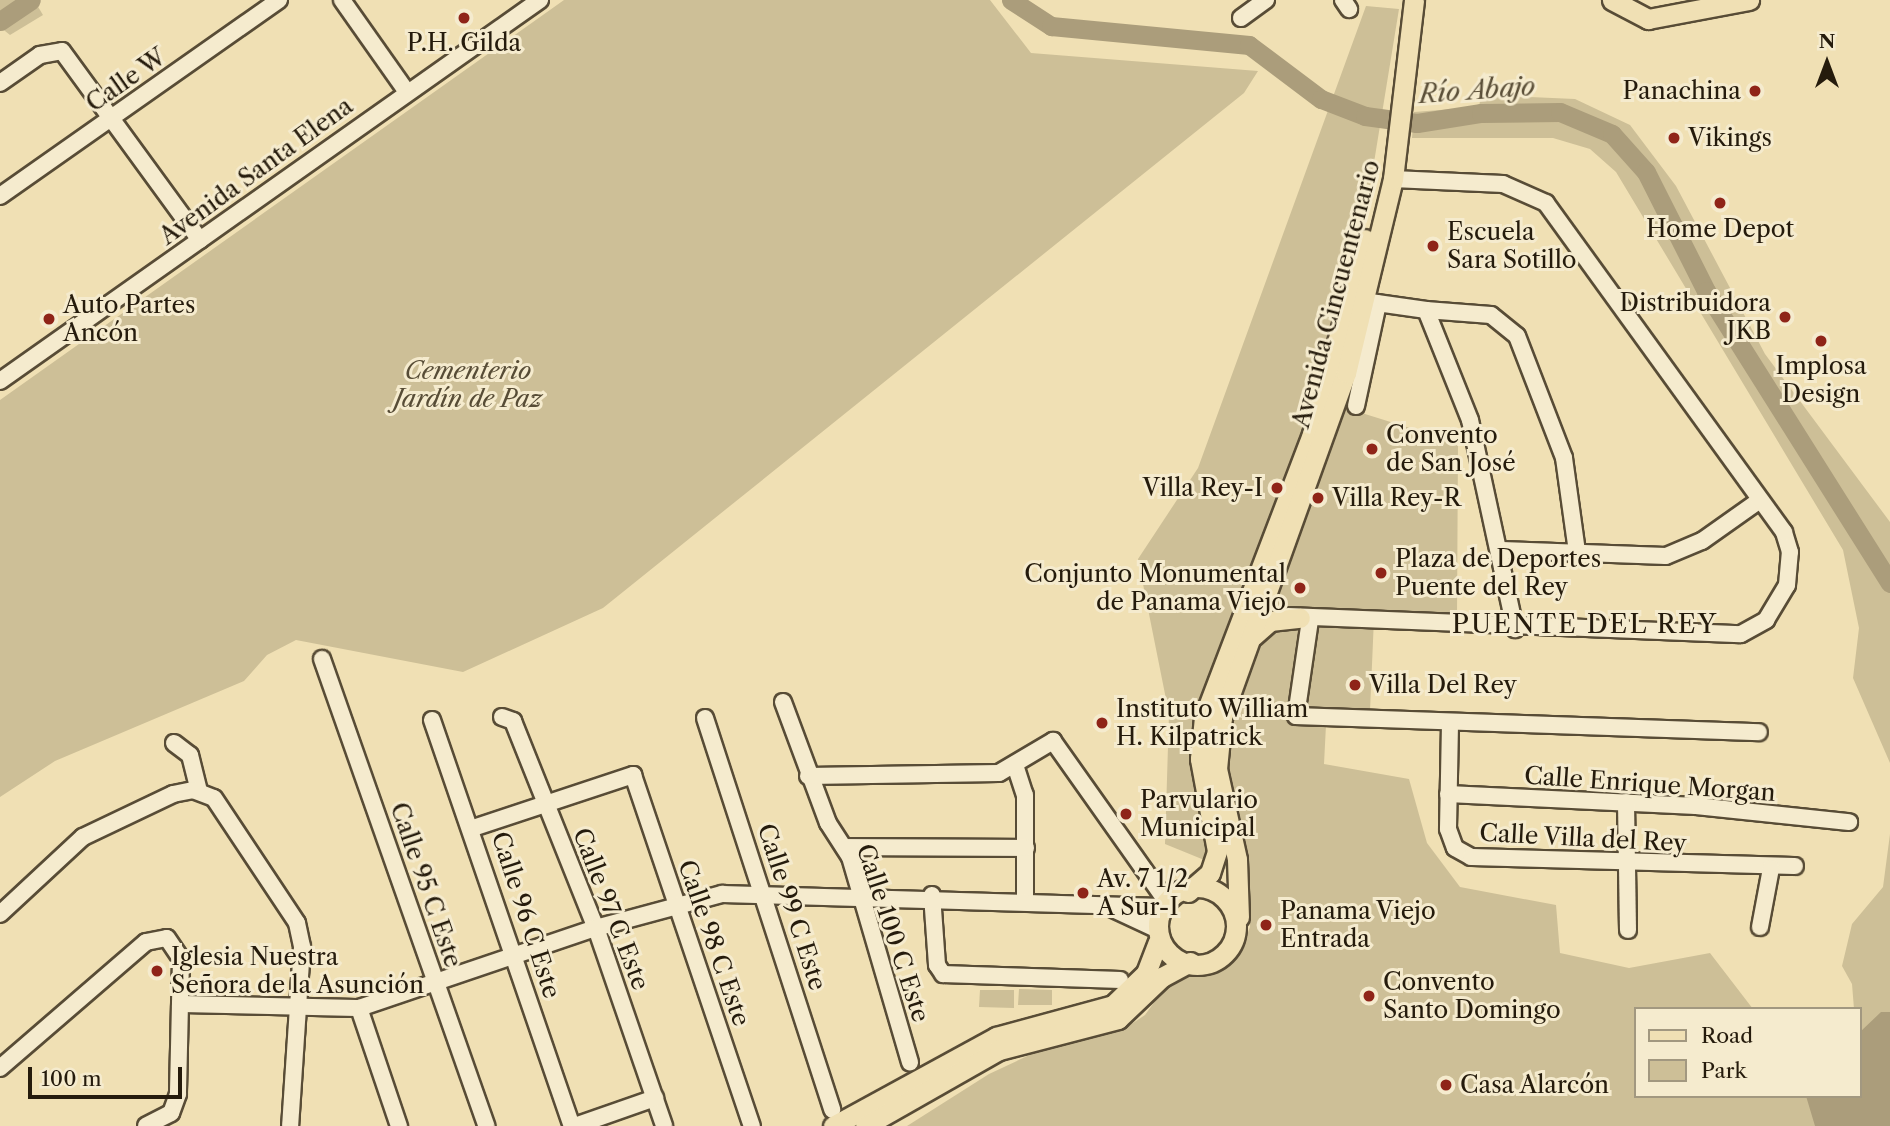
<!DOCTYPE html>
<meta charset="utf-8">
<style>
body{margin:0}
#map{position:relative;width:1890px;height:1126px;overflow:hidden;background:#f0e0b4;font-family:"Libre Caslon Text",serif}
div>[style]{position:absolute}
.green>*{inset:0;background:#cdbf97}
.water>*{inset:0;background:#ab9d7b}
.river>*{height:19px;margin:-9.5px;padding:0 9.5px;transform-origin:9.5px;border-radius:9.5px;background:#ab9d7b}
.roads{filter:drop-shadow(2px 0 #584c36) drop-shadow(-2px 0 #584c36) drop-shadow(0 2px #584c36) drop-shadow(0 -2px #584c36)}
.minor>*{height:16px;margin:-8px;padding:0 8px;transform-origin:8px;border-radius:8px;background:#f5ebce}
.major>*{height:19px;margin:-9.5px;padding:0 9.5px;transform-origin:9.5px;border-radius:9.5px;background:#f0e0b4}
.major>.ring{margin:-9.5px;padding:0;box-sizing:content-box;background:none;border:19px solid #f0e0b4;border-radius:50%}
.dots>*{width:19px;height:19px;translate:-50% -50%;box-sizing:border-box;border:4px solid #f5ebce;border-radius:50%}
span{translate:-50% -50%;white-space:nowrap;text-align:center;line-height:1.15;-webkit-text-stroke:6px #f5ebce;paint-order:stroke}
.poi-label{font-size:24px;color:#251b0c}
.right{translate:-100% -50%;text-align:right}
.left{translate:0 -50%;text-align:left}
.street-label{font-size:24px;color:#251b0c}
.park-label{font-size:24px;color:#574c36;font-style:italic}
.water-label{font-size:26px;color:#5b4f38;font-style:italic}
.neighbourhood-label{font-size:26px;color:#251b0c;letter-spacing:2px}
.legend{position:absolute;left:1634px;top:1007px;width:228px;height:91px;box-sizing:border-box;background:#f5ebce;border:2px solid #a29880;margin:0;padding:9px 12px;list-style:none;font-size:21px;color:#251b0c}
.legend li{display:flex;align-items:center;gap:14px;height:35px}
.legend b{width:35px;border:2px solid #a29880}
.north{position:absolute;left:1792px;top:28px;width:70px;height:70px;-webkit-text-stroke:5px #f5ebce;paint-order:stroke;rotate:0deg;font-size:19px;font-weight:700;line-height:28px;text-align:center;color:#251b0c}
.north::after{content:'';display:block;margin:auto;width:24px;height:32px;background:#251b0c;clip-path:polygon(50% 0,100% 100%,50% 72%,0 100%)}
.scale{position:absolute;left:28px;top:1067px;width:154px;height:32px;box-sizing:border-box;border:4px solid #251b0c;border-top:0;padding-left:9px;font-size:21px;line-height:24px;white-space:nowrap;color:#251b0c;-webkit-text-stroke:5px #f5ebce;paint-order:stroke}
</style>
<div id="map">
<div class="green">
<div style="clip-path:polygon(0 0,34px 0,43px 15px,10px 35px,0 27px)"></div>
<div style="clip-path:polygon(564px 0,990px 0,1031px 53px,1258px 71px,1244px 93px,603px 608px,463px 672px,296px 640px,267px 655px,244px 681px,55px 761px,0 797px,0 400px)"></div>
<div style="clip-path:polygon(1366px 6px,1399px 9px,1370px 187px,1320px 391px,1365px 414px,1458px 443px,1457px 617px,1374px 618px,1370px 711px,1326px 725px,1324px 764px,1409px 779px,1427px 843px,1460px 887px,1556px 905px,1560px 953px,1629px 968px,1710px 953px,1753px 1009px,1636px 1009px,1636px 1096px,1860px 1096px,1860px 1009px,1854px 1009px,1852px 984px,1842px 966px,1852px 924px,1883px 887px,1890px 834px,1890px 1126px,907px 1126px,989px 1074px,1038px 1051px,1124px 1029px,1145px 1015px,1171px 979px,1224px 967px,1241px 950px,1250px 927px,1246px 877px,1165px 844px,1169px 714px,1138px 559px,1198px 468px)"></div>
<div style="clip-path:polygon(1481px 95px,1575px 99px,1630px 125px,1676px 186px,1765px 354px,1890px 522px,1890px 763px,1853px 678px,1859px 628px,1843px 550px,1616px 172px,1590px 149px,1553px 138px,1412px 138px,1414px 112px,1479px 107px)"></div>
<div style="clip-path:polygon(1019px 989px,1052px 990px,1052px 1005px,1018px 1005px)"></div>
<div style="clip-path:polygon(980px 990px,1014px 990px,1014px 1008px,979px 1007px)"></div>
</div>
<div class="water">
<div style="clip-path:polygon(1881px 1012px,1890px 1012px,1890px 1126px,1815px 1126px,1806px 1096px,1860px 1096px,1860px 1032px)"></div>
</div>
<div class="river">
<div style="left:1011px;top:0;width:48px;rotate:33deg"></div>
<div style="left:1051px;top:26px;width:199px;rotate:5.5deg"></div>
<div style="left:1249px;top:45px;width:90px;rotate:36.9deg"></div>
<div style="left:1321px;top:99px;width:47px;rotate:21.1deg"></div>
<div style="left:1365px;top:116px;width:52px;rotate:7.7deg"></div>
<div style="left:1417px;top:123px;width:65px;rotate:-8.9deg"></div>
<div style="left:1481px;top:113px;width:79px;rotate:-0.7deg"></div>
<div style="left:1560px;top:112px;width:56px;rotate:22.9deg"></div>
<div style="left:1612px;top:134px;width:51px;rotate:48.2deg"></div>
<div style="left:1646px;top:172px;width:133px;rotate:63.2deg"></div>
<div style="left:1706px;top:291px;width:345px;rotate:57.8deg"></div>
<div style="left:0;top:21px;width:37px;rotate:-34deg"></div>
</div>
<div class="roads">
<div class="minor">
<div style="left:342px;top:0;width:113px;rotate:54.8deg"></div>
<div style="left:1343px;top:0;width:11px;rotate:56deg"></div>
<div style="left:1241px;top:18px;width:31px;rotate:-36deg"></div>
<div style="left:0;top:83px;width:49px;rotate:-35deg"></div>
<div style="left:40px;top:55px;width:22px;rotate:-10deg"></div>
<div style="left:62px;top:51px;width:234px;rotate:53.9deg"></div>
<div style="left:0;top:196px;width:341px;rotate:-35.1deg"></div>
<div style="left:1363px;top:301px;width:64px;rotate:8.1deg"></div>
<div style="left:1426px;top:310px;width:118px;rotate:68.2deg"></div>
<div style="left:1470px;top:420px;width:214px;rotate:77.8deg"></div>
<div style="left:1426px;top:310px;width:65px;rotate:4.4deg"></div>
<div style="left:1491px;top:315px;width:33px;rotate:39deg"></div>
<div style="left:1517px;top:336px;width:131px;rotate:68.9deg"></div>
<div style="left:1564px;top:458px;width:95px;rotate:82.1deg"></div>
<div style="left:0;top:381px;width:661px;rotate:-35.21deg"></div>
<div style="left:1356px;top:406px;width:105px;rotate:-77.9deg"></div>
<div style="left:1502px;top:550px;width:164px;rotate:2.1deg"></div>
<div style="left:1666px;top:556px;width:39px;rotate:-23deg"></div>
<div style="left:1702px;top:541px;width:71px;rotate:-35.3deg"></div>
<div style="left:1288px;top:616px;width:453px;rotate:2.3deg"></div>
<div style="left:1741px;top:634px;width:29px;rotate:-29deg"></div>
<div style="left:1766px;top:620px;width:41px;rotate:-59deg"></div>
<div style="left:1787px;top:585px;width:33px;rotate:-85deg"></div>
<div style="left:1790px;top:552px;width:21px;rotate:-107deg"></div>
<div style="left:1784px;top:532px;width:406px;rotate:-125.9deg"></div>
<div style="left:1546px;top:203px;width:47px;rotate:-156.2deg"></div>
<div style="left:1503px;top:184px;width:110px;rotate:-177.4deg"></div>
<div style="left:1310px;top:620px;width:97px;rotate:98.3deg"></div>
<div style="left:1296px;top:716px;width:463px;rotate:2deg"></div>
<div style="left:322px;top:659px;width:495px;rotate:70.6deg"></div>
<div style="left:783px;top:702px;width:129px;rotate:69.6deg"></div>
<div style="left:828px;top:823px;width:40px;rotate:57.1deg"></div>
<div style="left:850px;top:857px;width:214px;rotate:73.7deg"></div>
<div style="left:502px;top:717px;width:12px;rotate:20deg"></div>
<div style="left:513px;top:721px;width:223px;rotate:68.2deg"></div>
<div style="left:596px;top:928px;width:209px;rotate:71deg"></div>
<div style="left:705px;top:718px;width:412px;rotate:72deg"></div>
<div style="left:432px;top:720px;width:429px;rotate:71deg"></div>
<div style="left:1450px;top:724px;width:105px;rotate:91.1deg"></div>
<div style="left:1448px;top:829px;width:20px;rotate:70deg"></div>
<div style="left:1455px;top:848px;width:18px;rotate:29deg"></div>
<div style="left:1471px;top:857px;width:324px;rotate:1.6deg"></div>
<div style="left:174px;top:743px;width:20px;rotate:37deg"></div>
<div style="left:190px;top:755px;width:37px;rotate:76deg"></div>
<div style="left:1016px;top:768px;width:28px;rotate:72deg"></div>
<div style="left:1025px;top:795px;width:105px;rotate:90deg"></div>
<div style="left:808px;top:776px;width:191px;rotate:-0.9deg"></div>
<div style="left:999px;top:773px;width:63px;rotate:-30.7deg"></div>
<div style="left:1053px;top:741px;width:197px;rotate:54.7deg"></div>
<div style="left:1448px;top:794px;width:248px;rotate:2.8deg"></div>
<div style="left:1696px;top:806px;width:154px;rotate:6deg"></div>
<div style="left:1626px;top:802px;width:128px;rotate:89.1deg"></div>
<div style="left:473px;top:828px;width:169px;rotate:-18.3deg"></div>
<div style="left:633px;top:775px;width:371px;rotate:71.3deg"></div>
<div style="left:844px;top:847px;width:182px;rotate:0.3deg"></div>
<div style="left:932px;top:895px;width:70px;rotate:85.9deg"></div>
<div style="left:937px;top:965px;width:11px;rotate:56deg"></div>
<div style="left:943px;top:974px;width:177px;rotate:1.9deg"></div>
<div style="left:1113px;top:909px;width:45px;rotate:24.9deg"></div>
<div style="left:0;top:914px;width:113px;rotate:-42.9deg"></div>
<div style="left:83px;top:837px;width:100px;rotate:-25.5deg"></div>
<div style="left:173px;top:794px;width:20px;rotate:-11deg"></div>
<div style="left:193px;top:790px;width:22px;rotate:21deg"></div>
<div style="left:214px;top:798px;width:150px;rotate:56.4deg"></div>
<div style="left:297px;top:923px;width:25px;rotate:78deg"></div>
<div style="left:302px;top:947px;width:179px;rotate:93.8deg"></div>
<div style="left:1760px;top:927px;width:60px;rotate:-79.4deg"></div>
<div style="left:180px;top:1004px;width:179px;rotate:1.3deg"></div>
<div style="left:359px;top:1008px;width:250px;rotate:-18.7deg"></div>
<div style="left:596px;top:928px;width:131px;rotate:-15.1deg"></div>
<div style="left:722px;top:894px;width:441px;rotate:1.7deg"></div>
<div style="left:359px;top:1008px;width:125px;rotate:71.3deg"></div>
<div style="left:0;top:1068px;width:193px;rotate:-40.8deg"></div>
<div style="left:146px;top:942px;width:21px;rotate:-11deg"></div>
<div style="left:167px;top:938px;width:25px;rotate:56deg"></div>
<div style="left:181px;top:959px;width:135px;rotate:91.3deg"></div>
<div style="left:178px;top:1094px;width:20px;rotate:110deg"></div>
<div style="left:171px;top:1113px;width:28px;rotate:153deg"></div>
<div style="left:575px;top:1126px;width:85px;rotate:-19.3deg"></div>
</div>
<div class="major">
<div style="left:1612px;top:0;width:41px;rotate:27.8deg"></div>
<div style="left:1648px;top:19px;width:103px;rotate:-10.7deg"></div>
<div style="left:1253px;top:636px;width:23px;rotate:-41deg"></div>
<div style="left:1270px;top:621px;width:30px;rotate:-6deg"></div>
<div class="ring" style="left:1158px;top:887px;width:59px;height:59px"></div>
<div style="left:1188px;top:892px;width:29px;rotate:-41deg"></div>
<div style="left:1210px;top:873px;width:23px;rotate:-72deg"></div>
<div style="left:1217px;top:851px;width:94px;rotate:-100.5deg"></div>
<div style="left:1200px;top:759px;width:42px;rotate:-84.6deg"></div>
<div style="left:1204px;top:717px;width:303px;rotate:-69.1deg"></div>
<div style="left:1312px;top:434px;width:202px;rotate:-74.8deg"></div>
<div style="left:1239px;top:917px;width:58px;rotate:-92deg"></div>
<div style="left:1237px;top:859px;width:92px;rotate:-102.5deg"></div>
<div style="left:1217px;top:769px;width:52px;rotate:-84.5deg"></div>
<div style="left:1222px;top:717px;width:366px;rotate:-70.2deg"></div>
<div style="left:1346px;top:373px;width:200px;rotate:-76.4deg"></div>
<div style="left:1393px;top:179px;width:180px;rotate:-83.3deg"></div>
<div style="left:833px;top:1126px;width:186px;rotate:-28.6deg"></div>
<div style="left:996px;top:1037px;width:121px;rotate:-15.3deg"></div>
<div style="left:1113px;top:1005px;width:46px;rotate:-44.1deg"></div>
<div style="left:1146px;top:973px;width:33px;rotate:-69deg"></div>
<div style="left:865px;top:1126px;width:154px;rotate:-29.6deg"></div>
<div style="left:999px;top:1050px;width:123px;rotate:-14.6deg"></div>
<div style="left:1118px;top:1019px;width:61px;rotate:-43.7deg"></div>
<div style="left:1162px;top:977px;width:32px;rotate:-28deg"></div>
</div>
</div>
<div class="dots">
<div style="left:464px;top:18px;background:#8f2418"></div>
<div style="left:1755px;top:91px;background:#8f2418"></div>
<div style="left:1674px;top:138px;background:#8f2418"></div>
<div style="left:1720px;top:203px;background:#8f2418"></div>
<div style="left:1433px;top:246px;background:#8f2418"></div>
<div style="left:1785px;top:317px;background:#8f2418"></div>
<div style="left:49px;top:319px;background:#8f2418"></div>
<div style="left:1821px;top:341px;background:#8f2418"></div>
<div style="left:1372px;top:449px;background:#8f2418"></div>
<div style="left:1277px;top:488px;background:#8f2418"></div>
<div style="left:1318px;top:498px;background:#8f2418"></div>
<div style="left:1381px;top:573px;background:#8f2418"></div>
<div style="left:1300px;top:588px;background:#8f2418"></div>
<div style="left:1355px;top:685px;background:#8f2418"></div>
<div style="left:1102px;top:723px;background:#8f2418"></div>
<div style="left:1126px;top:814px;background:#8f2418"></div>
<div style="left:1083px;top:893px;background:#8f2418"></div>
<div style="left:1266px;top:925px;background:#8f2418"></div>
<div style="left:157px;top:971px;background:#8f2418"></div>
<div style="left:1369px;top:996px;background:#8f2418"></div>
<div style="left:1446px;top:1085px;background:#8f2418"></div>
</div>
<div class="poi-label">
<span style="left:464px;top:43px">P.H. Gilda</span>
<span class="right" style="left:1741px;top:91px">Panachina</span>
<span class="left" style="left:1688px;top:138px">Vikings</span>
<span style="left:1720px;top:229px">Home Depot</span>
<span class="left" style="left:1447px;top:246px">Escuela<br>Sara Sotillo</span>
<span class="right" style="left:1771px;top:317px">Distribuidora<br>JKB</span>
<span class="left" style="left:63px;top:319px">Auto Partes<br>Ancón</span>
<span style="left:1821px;top:380px">Implosa<br>Design</span>
<span class="left" style="left:1386px;top:449px">Convento<br>de San José</span>
<span class="right" style="left:1263px;top:488px">Villa Rey-I</span>
<span class="left" style="left:1332px;top:498px">Villa Rey-R</span>
<span class="left" style="left:1395px;top:573px">Plaza de Deportes<br>Puente del Rey</span>
<span class="right" style="left:1286px;top:588px">Conjunto Monumental<br>de Panama Viejo</span>
<span class="left" style="left:1369px;top:685px">Villa Del Rey</span>
<span class="left" style="left:1116px;top:723px">Instituto William<br>H. Kilpatrick</span>
<span class="left" style="left:1140px;top:814px">Parvulario<br>Municipal</span>
<span class="left" style="left:1097px;top:893px">Av. 7 1/2<br>A Sur-I</span>
<span class="left" style="left:1280px;top:925px">Panama Viejo<br>Entrada</span>
<span class="left" style="left:171px;top:971px">Iglesia Nuestra<br>Señora de la Asunción</span>
<span class="left" style="left:1383px;top:996px">Convento<br>Santo Domingo</span>
<span class="left" style="left:1460px;top:1085px">Casa Alarcón</span>
</div>
<div class="street-label">
<span style="left:126px;top:80px;rotate:-35deg">Calle W</span>
<span style="left:256px;top:171px;rotate:-36deg">Avenida Santa Elena</span>
<span style="left:1336px;top:294px;rotate:-75deg">Avenida Cincuentenario</span>
<span style="left:1650px;top:784px;rotate:4deg">Calle Enrique Morgan</span>
<span style="left:1583px;top:838px;rotate:3deg">Calle Villa del Rey</span>
<span style="left:426px;top:885px;rotate:71deg">Calle 95 C Este</span>
<span style="left:792px;top:907px;rotate:72deg">Calle 99 C Este</span>
<span style="left:611px;top:909px;rotate:69deg">Calle 97 C Este</span>
<span style="left:526px;top:915px;rotate:72deg">Calle 96 C Este</span>
<span style="left:893px;top:933px;rotate:72deg">Calle 100 C Este</span>
<span style="left:714px;top:943px;rotate:71deg">Calle 98 C Este</span>
</div>
<div class="park-label">
<span style="left:468px;top:385px">Cementerio<br>Jardín de Paz</span>
</div>
<div class="water-label">
<span style="left:1477px;top:91px;rotate:-4deg">Río Abajo</span>
</div>
<div class="neighbourhood-label">
<span style="left:1585px;top:625px">PUENTE DEL REY</span>
</div>
<ul class="legend">
<li><b style="height:9px;background:#f0e0b4"></b>Road</li>
<li><b style="height:19px;background:#cdbf97"></b>Park</li>
</ul>
<div class="north">N</div>
<div class="scale">100 m</div>
</div>
